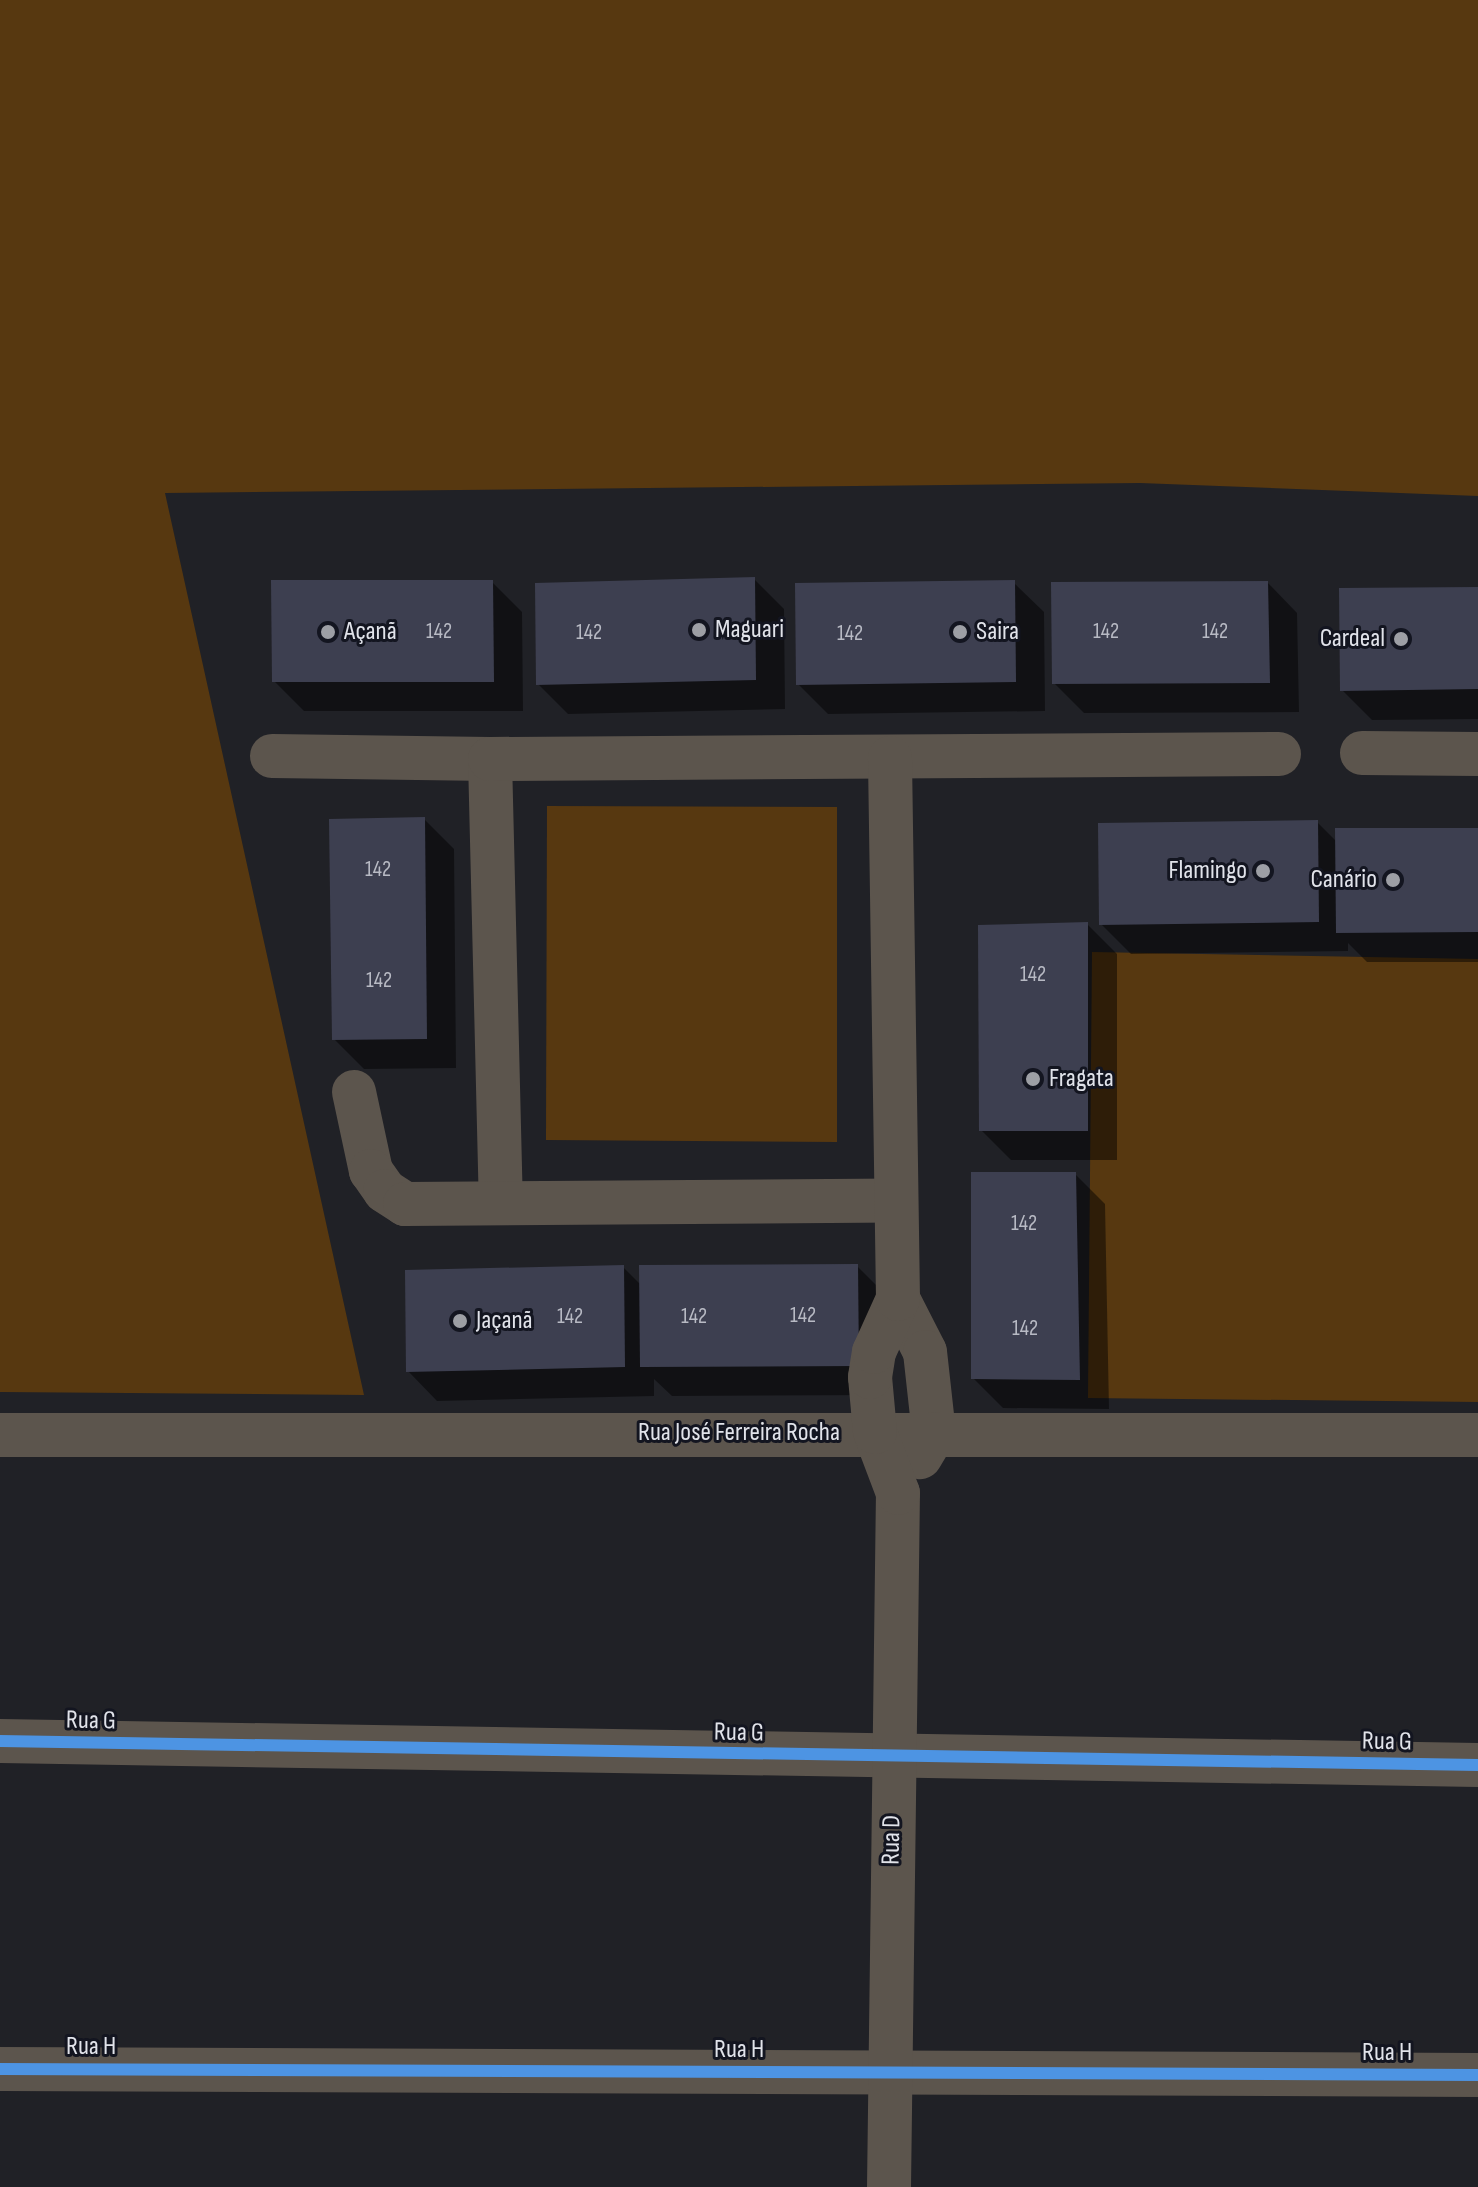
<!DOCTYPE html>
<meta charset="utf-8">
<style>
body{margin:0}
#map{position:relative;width:1478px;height:2187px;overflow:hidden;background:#202126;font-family:"Sofia Sans Condensed",sans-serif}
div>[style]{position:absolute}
.green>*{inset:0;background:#573810}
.shadow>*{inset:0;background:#0007}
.building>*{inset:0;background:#3d3f50}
.minor>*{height:44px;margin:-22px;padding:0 22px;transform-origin:22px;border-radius:22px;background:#5c554d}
.cycleway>*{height:12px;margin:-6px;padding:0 6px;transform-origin:6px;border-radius:6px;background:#4d94e3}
.dots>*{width:22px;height:22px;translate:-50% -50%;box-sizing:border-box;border:4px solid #131520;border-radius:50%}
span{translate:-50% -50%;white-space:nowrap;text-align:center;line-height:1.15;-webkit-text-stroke:6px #131520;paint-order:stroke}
.number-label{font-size:22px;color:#b8bac4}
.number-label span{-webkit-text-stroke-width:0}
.poi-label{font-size:26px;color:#e1e3ea}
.left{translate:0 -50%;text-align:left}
.right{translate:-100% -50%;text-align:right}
.street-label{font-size:26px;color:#e1e3ea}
</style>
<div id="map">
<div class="green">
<div style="clip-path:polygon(0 0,1478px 0,1478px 496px,1140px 483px,165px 493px,364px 1395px,0 1392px)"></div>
<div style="clip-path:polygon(547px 806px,837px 807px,837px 1142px,546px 1140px)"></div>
<div style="clip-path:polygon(1092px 952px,1478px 959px,1478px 1402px,1088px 1398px)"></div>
</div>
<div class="shadow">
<div style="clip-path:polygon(754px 579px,784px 609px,785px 709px,568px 714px,538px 684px)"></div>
<div style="clip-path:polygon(492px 582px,522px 612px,523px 711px,304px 711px,274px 681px)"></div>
<div style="clip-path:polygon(1014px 583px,1044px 612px,1045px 711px,828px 714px,798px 684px)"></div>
<div style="clip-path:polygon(1268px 583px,1297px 613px,1299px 712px,1084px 713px,1054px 683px)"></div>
<div style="clip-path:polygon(1478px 589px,1478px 719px,1372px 720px,1342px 690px)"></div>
<div style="clip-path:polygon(424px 819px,454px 849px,456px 1068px,364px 1069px,334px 1039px)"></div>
<div style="clip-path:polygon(1317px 822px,1337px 842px,1478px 829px,1478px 962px,1367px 962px,1348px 943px,1348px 951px,1131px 954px,1101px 924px)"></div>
<div style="clip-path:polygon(1087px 924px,1117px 954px,1117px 1160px,1011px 1160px,981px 1130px)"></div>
<div style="clip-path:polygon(1075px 1174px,1105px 1204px,1109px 1409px,1003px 1408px,973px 1378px)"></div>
<div style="clip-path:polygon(857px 1266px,887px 1296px,888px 1395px,672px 1396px,654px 1379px,654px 1396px,437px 1401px,408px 1371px,623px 1267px,641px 1285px)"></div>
</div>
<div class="building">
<div style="clip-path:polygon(755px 577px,756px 680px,536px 685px,535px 583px)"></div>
<div style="clip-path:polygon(271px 580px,493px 580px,494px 682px,272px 682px)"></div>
<div style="clip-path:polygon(1015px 580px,1016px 682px,796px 685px,795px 583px)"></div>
<div style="clip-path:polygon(1268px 581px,1270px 683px,1052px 684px,1051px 582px)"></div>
<div style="clip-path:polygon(1478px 587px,1478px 689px,1340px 691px,1339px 588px)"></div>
<div style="clip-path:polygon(425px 817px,427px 1039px,332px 1040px,329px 819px)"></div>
<div style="clip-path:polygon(1318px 820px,1319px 922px,1099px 925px,1098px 823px)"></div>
<div style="clip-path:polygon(1335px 828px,1478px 828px,1478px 932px,1336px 933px)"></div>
<div style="clip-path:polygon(1088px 922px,1088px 1131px,979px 1131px,978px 925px)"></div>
<div style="clip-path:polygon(971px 1172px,1076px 1172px,1080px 1380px,971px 1379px)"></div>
<div style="clip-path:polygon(858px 1264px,859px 1366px,640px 1367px,639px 1265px)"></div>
<div style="clip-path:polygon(624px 1265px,625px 1367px,406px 1372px,405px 1270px)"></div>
</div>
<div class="minor">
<div style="left:1362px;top:753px;width:116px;rotate:0.5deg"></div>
<div style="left:272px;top:756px;width:218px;rotate:0.8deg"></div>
<div style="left:490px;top:759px;width:443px;rotate:88.6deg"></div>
<div style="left:490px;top:759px;width:789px;rotate:-0.36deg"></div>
<div style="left:354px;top:1092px;width:81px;rotate:77.9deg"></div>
<div style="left:371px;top:1171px;width:24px;rotate:55deg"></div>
<div style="left:385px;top:1191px;width:24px;rotate:33deg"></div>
<div style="left:405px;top:1204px;width:491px;rotate:-0.4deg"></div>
<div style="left:898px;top:1299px;width:59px;rotate:63deg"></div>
<div style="left:925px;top:1352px;width:82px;rotate:83.7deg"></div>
<div style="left:934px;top:1434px;width:27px;rotate:121deg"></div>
<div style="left:0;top:1435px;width:1478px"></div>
<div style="left:0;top:1741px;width:1478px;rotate:0.93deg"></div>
<div style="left:0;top:2069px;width:1478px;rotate:0.23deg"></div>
<div style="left:889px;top:2187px;width:694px;rotate:-89.26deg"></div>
<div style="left:898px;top:1493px;width:65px;rotate:-110.7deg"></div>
<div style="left:875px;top:1432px;width:55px;rotate:-95.2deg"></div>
<div style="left:870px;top:1377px;width:25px;rotate:-81deg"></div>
<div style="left:874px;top:1352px;width:58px;rotate:-65.6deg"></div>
<div style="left:898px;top:1299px;width:541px;rotate:-90.85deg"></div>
</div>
<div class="cycleway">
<div style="left:0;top:1741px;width:1478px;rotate:0.93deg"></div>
<div style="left:0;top:2069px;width:1478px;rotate:0.23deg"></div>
</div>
<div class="dots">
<div style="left:699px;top:630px;background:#9d9fa5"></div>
<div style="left:328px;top:632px;background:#9d9fa5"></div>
<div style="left:960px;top:632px;background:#9d9fa5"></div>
<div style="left:1401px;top:639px;background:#9d9fa5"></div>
<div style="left:1263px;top:871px;background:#9d9fa5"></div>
<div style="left:1393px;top:880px;background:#9d9fa5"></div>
<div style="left:1033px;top:1079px;background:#9d9fa5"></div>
<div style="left:460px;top:1321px;background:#9d9fa5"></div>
</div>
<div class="number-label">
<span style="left:439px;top:632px">142</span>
<span style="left:1106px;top:632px">142</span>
<span style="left:1215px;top:632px">142</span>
<span style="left:589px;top:633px">142</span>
<span style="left:850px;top:634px">142</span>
<span style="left:378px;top:870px">142</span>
<span style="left:1033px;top:975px">142</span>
<span style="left:379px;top:981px">142</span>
<span style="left:1024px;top:1224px">142</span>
<span style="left:803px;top:1316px">142</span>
<span style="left:570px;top:1317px">142</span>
<span style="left:694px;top:1317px">142</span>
<span style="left:1025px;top:1329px">142</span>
</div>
<div class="poi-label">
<span class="left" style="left:715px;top:630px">Maguari</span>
<span class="left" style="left:344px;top:632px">Açanã</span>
<span class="left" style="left:976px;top:632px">Saira</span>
<span class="right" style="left:1385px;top:639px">Cardeal</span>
<span class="right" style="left:1247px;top:871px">Flamingo</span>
<span class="right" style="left:1377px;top:880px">Canário</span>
<span class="left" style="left:1049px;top:1079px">Fragata</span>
<span class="left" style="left:476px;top:1321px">Jaçanã</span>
</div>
<div class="street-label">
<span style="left:739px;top:1433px">Rua José Ferreira Rocha</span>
<span style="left:91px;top:1721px;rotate:1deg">Rua G</span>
<span style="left:739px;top:1733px;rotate:1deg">Rua G</span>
<span style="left:1387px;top:1742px;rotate:1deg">Rua G</span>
<span style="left:892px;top:1840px;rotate:-89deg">Rua D</span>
<span style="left:91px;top:2047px">Rua H</span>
<span style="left:739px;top:2050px">Rua H</span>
<span style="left:1387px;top:2053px">Rua H</span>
</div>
</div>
